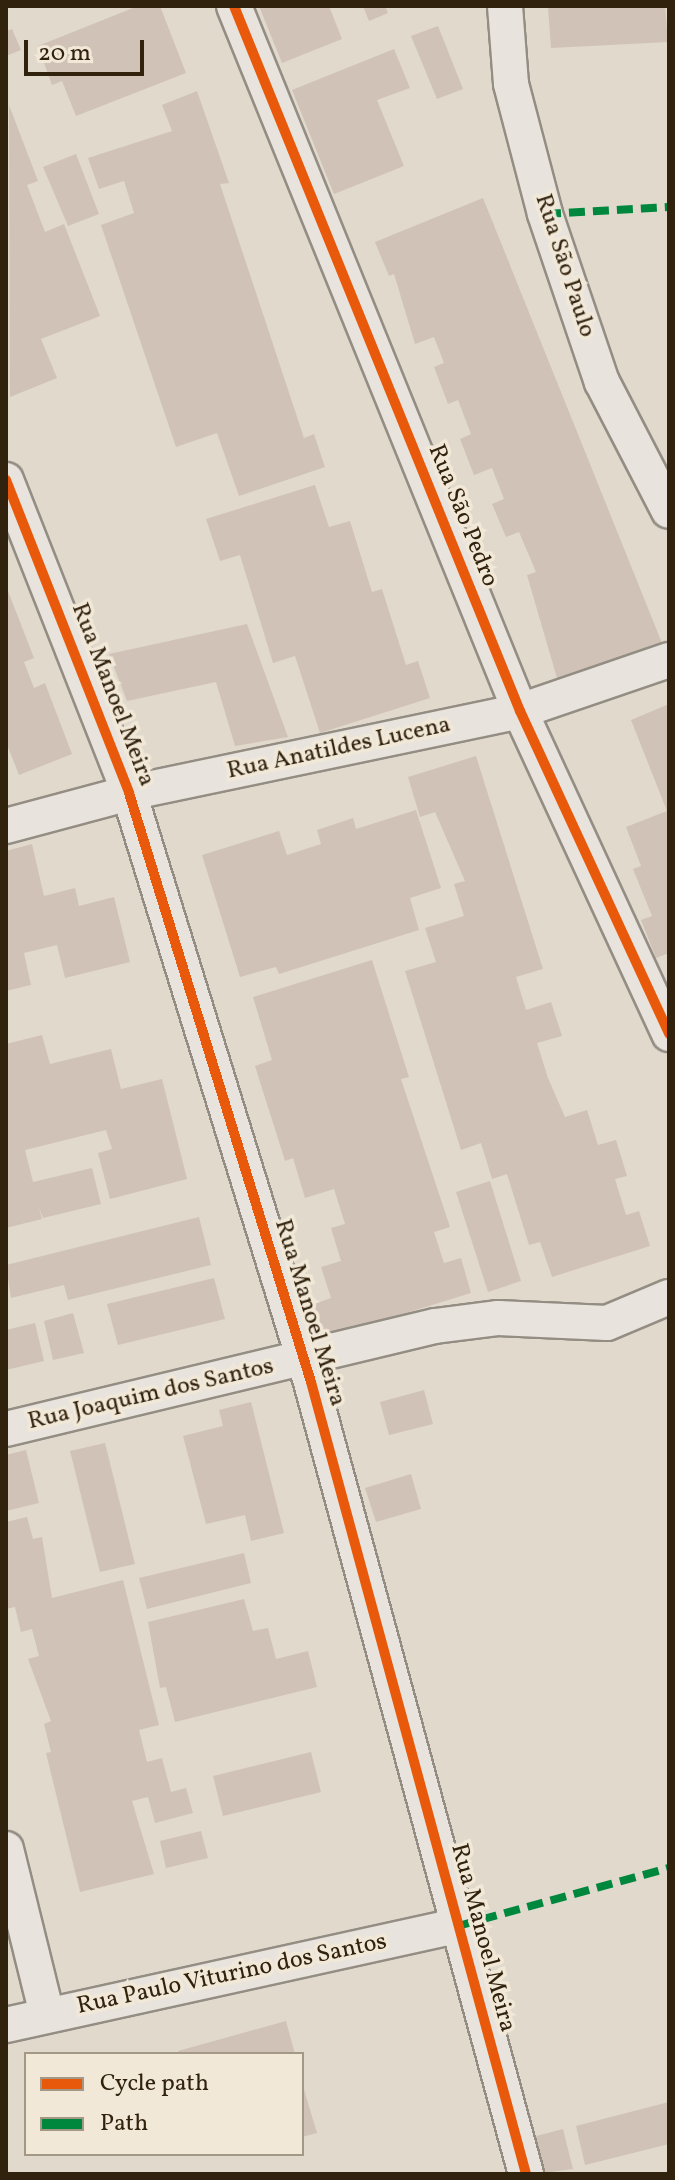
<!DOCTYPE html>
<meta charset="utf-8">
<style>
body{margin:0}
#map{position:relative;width:675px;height:2180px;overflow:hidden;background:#e1d9cc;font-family:Vollkorn,serif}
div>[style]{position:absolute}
.building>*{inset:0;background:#d0c2b7}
.roads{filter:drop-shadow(2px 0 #938d83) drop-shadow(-2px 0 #938d83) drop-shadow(0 2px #938d83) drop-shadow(0 -2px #938d83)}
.minor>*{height:34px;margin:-17px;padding:0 17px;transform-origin:17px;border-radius:17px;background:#e8e4dd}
.quiet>*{height:8px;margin-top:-4px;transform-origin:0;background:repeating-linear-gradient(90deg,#00873e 0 16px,transparent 0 24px)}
.cycleway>*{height:10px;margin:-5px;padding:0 5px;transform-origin:5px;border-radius:5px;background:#e8590c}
span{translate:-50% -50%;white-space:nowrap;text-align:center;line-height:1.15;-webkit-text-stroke:7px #f1e8d8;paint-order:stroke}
.street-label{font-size:24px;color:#31220e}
.frame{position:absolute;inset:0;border:8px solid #31220e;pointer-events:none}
.legend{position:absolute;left:24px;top:2052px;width:280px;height:104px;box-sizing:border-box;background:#f1e8d8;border:2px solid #a49987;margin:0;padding:10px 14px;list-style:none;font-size:24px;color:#31220e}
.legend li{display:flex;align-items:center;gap:16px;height:40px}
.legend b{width:40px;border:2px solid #a49987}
.scale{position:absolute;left:24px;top:40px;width:120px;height:36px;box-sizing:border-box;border:4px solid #31220e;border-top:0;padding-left:10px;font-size:24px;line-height:28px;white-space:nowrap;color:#31220e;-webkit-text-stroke:6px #f1e8d8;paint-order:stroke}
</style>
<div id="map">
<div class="building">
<div style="clip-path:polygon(138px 6px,160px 6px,186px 73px,76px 116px,62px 81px,52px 85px,38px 46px)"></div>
<div style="clip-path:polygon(259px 6px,329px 6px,342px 39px,282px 63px)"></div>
<div style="clip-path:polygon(363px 6px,385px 6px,388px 13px,369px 21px)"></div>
<div style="clip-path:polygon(665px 6px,668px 42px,551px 48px,548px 7px)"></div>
<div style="clip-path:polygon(438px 26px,463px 89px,437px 99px,411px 36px)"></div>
<div style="clip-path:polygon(12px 29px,21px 50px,6px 56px,6px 31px)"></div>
<div style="clip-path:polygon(394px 49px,410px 88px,377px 100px,404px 166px,334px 194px,292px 90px)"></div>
<div style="clip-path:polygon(197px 91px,229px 183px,220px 184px,304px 438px,314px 434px,325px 467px,239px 496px,217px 433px,176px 447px,101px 225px,134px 213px,124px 181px,99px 189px,88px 158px,172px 131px,162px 105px)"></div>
<div style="clip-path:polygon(9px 105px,38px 181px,27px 185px,45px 232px,64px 224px,100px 316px,41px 339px,57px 378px,10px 397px)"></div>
<div style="clip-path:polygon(76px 154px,99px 214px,68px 226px,43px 167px)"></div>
<div style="clip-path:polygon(483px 198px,662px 643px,559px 685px,527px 575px,536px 572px,519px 532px,506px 537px,492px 504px,504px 499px,492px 468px,474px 475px,460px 439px,471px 434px,458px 400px,448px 404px,434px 367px,444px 363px,434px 337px,415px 344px,394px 274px,389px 276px,375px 242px)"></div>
<div style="clip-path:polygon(315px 485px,329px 527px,350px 521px,372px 592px,382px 589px,406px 665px,418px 661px,430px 698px,320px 733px,295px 656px,273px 663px,240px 555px,220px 561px,206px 519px)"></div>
<div style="clip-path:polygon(6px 586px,34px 658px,24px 662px,34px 688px,45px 683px,72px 754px,19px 775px,6px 742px)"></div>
<div style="clip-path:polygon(247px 624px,288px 737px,235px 746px,216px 682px,127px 701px,109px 654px)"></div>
<div style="clip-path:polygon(669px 704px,669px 953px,656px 958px,641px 920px,652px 916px,633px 869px,641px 866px,626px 827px,667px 811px,631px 720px)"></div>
<div style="clip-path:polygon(476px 756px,543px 969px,516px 977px,526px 1010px,551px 1002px,562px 1036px,537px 1043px,548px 1078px,565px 1117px,587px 1110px,598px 1145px,616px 1140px,627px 1176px,615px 1179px,626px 1215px,639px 1211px,650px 1246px,552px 1277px,540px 1242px,529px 1245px,507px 1174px,492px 1179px,481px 1143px,461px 1150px,405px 971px,436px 962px,425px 928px,464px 916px,454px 884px,465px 881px,435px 812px,420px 817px,408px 777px)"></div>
<div style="clip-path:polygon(416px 810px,441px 888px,410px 898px,419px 930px,279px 974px,276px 967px,240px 977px,202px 855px,279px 831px,287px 855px,321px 844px,317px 830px,353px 818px,356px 829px)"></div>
<div style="clip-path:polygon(32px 844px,44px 896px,75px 888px,79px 906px,114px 897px,130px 962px,65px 978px,57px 945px,24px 953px,31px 985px,6px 991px,6px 851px)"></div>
<div style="clip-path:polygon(372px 960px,409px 1077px,401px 1079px,450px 1227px,434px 1232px,444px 1263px,461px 1258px,471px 1293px,325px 1338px,314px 1304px,331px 1298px,321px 1267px,341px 1261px,331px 1228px,345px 1224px,334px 1189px,305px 1198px,293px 1158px,285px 1161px,255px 1066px,272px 1060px,253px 997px)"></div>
<div style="clip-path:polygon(42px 1035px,50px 1064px,111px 1049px,121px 1089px,162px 1079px,187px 1179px,110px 1199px,98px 1153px,112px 1149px,106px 1130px,25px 1150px,33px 1182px,92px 1168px,101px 1204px,43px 1218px,39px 1207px,42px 1219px,6px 1228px,6px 1044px)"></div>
<div style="clip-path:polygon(490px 1181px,521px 1281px,488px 1292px,456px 1192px)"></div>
<div style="clip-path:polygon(199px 1217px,211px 1265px,68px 1300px,64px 1285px,11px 1298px,6px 1265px)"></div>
<div style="clip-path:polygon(214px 1278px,225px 1319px,118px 1345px,107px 1304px)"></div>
<div style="clip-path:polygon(73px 1313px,84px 1353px,53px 1360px,44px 1321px)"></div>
<div style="clip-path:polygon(35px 1323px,44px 1361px,6px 1370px,6px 1330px)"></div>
<div style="clip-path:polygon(424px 1390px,433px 1424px,389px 1435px,380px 1402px)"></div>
<div style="clip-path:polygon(251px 1402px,284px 1533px,251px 1541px,245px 1515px,206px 1524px,183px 1436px,223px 1426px,219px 1410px)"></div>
<div style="clip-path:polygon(105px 1443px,135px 1564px,100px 1572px,70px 1451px)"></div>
<div style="clip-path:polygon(26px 1450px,39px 1503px,6px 1511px,6px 1455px)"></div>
<div style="clip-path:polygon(411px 1474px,421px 1509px,376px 1522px,365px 1488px)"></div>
<div style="clip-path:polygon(27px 1517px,33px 1539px,42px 1537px,52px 1598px,123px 1580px,159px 1725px,139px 1730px,147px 1762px,162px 1758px,171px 1792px,186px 1788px,193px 1813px,155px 1823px,148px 1797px,132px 1801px,154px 1874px,80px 1892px,46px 1753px,51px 1752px,44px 1724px,51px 1721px,28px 1659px,39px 1656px,32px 1629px,21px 1632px,15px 1607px,6px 1609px,6px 1522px)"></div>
<div style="clip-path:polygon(244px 1553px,251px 1583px,147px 1609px,139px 1578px)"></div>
<div style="clip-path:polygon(244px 1599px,253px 1631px,268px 1628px,276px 1659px,308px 1651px,317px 1687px,175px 1722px,166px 1687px,160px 1688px,148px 1622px)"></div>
<div style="clip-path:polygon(311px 1752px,321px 1792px,223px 1816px,213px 1776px)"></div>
<div style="clip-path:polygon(201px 1831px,208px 1858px,166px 1868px,160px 1841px)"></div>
<div style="clip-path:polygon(286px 2021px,295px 2054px,179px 2054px,178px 2051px)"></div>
<div style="clip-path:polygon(302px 2083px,317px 2133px,302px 2137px)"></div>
<div style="clip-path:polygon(669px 2102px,669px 2144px,585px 2165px,576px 2126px)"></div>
<div style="clip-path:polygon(563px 2129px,573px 2169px,534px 2174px,525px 2139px)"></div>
</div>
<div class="roads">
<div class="minor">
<div style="left:234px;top:6px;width:761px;rotate:67.92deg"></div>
<div style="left:520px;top:711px;width:356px;rotate:65.2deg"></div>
<div style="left:505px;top:6px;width:78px;rotate:85.6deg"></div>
<div style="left:511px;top:84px;width:134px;rotate:75.3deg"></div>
<div style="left:545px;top:214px;width:177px;rotate:71.3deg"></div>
<div style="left:602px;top:382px;width:145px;rotate:62.6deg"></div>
<div style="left:6px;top:480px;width:336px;rotate:68.5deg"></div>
<div style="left:129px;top:793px;width:616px;rotate:72.83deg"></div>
<div style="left:311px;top:1382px;width:821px;rotate:74.81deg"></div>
<div style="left:6px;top:826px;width:127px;rotate:-15deg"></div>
<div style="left:129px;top:793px;width:400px;rotate:-11.8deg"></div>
<div style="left:520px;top:711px;width:157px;rotate:-18.9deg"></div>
<div style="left:6px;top:1429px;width:441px;rotate:-13.5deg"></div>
<div style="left:435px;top:1326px;width:64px;rotate:-7.2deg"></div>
<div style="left:498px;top:1318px;width:109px;rotate:2.6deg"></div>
<div style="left:607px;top:1323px;width:67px;rotate:-22.8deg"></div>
<div style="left:6px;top:1849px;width:171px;rotate:76.1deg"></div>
<div style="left:6px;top:2025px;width:463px;rotate:-12.4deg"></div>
</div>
</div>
<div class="quiet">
<div style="left:545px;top:214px;width:124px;rotate:-3.2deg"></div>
<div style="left:458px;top:1926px;width:219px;rotate:-15.4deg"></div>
</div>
<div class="cycleway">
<div style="left:234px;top:6px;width:761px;rotate:67.92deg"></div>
<div style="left:520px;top:711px;width:356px;rotate:65.2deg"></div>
<div style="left:6px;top:480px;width:336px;rotate:68.5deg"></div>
<div style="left:129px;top:793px;width:616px;rotate:72.83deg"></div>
<div style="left:311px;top:1382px;width:821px;rotate:74.81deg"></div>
</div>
<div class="street-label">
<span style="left:564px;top:266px;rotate:72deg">Rua São Paulo</span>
<span style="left:462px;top:516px;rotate:68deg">Rua São Pedro</span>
<span style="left:112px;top:695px;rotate:69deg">Rua Manoel Meira</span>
<span style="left:339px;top:749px;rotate:-12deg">Rua Anatildes Lucena</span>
<span style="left:309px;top:1313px;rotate:73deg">Rua Manoel Meira</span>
<span style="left:151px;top:1395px;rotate:-13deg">Rua Joaquim dos Santos</span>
<span style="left:482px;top:1938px;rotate:75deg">Rua Manoel Meira</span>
<span style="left:232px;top:1975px;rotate:-12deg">Rua Paulo Viturino dos Santos</span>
</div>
<div class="frame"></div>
<ul class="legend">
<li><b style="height:10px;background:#e8590c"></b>Cycle path</li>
<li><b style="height:10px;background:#00873e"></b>Path</li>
</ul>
<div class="scale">20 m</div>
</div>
